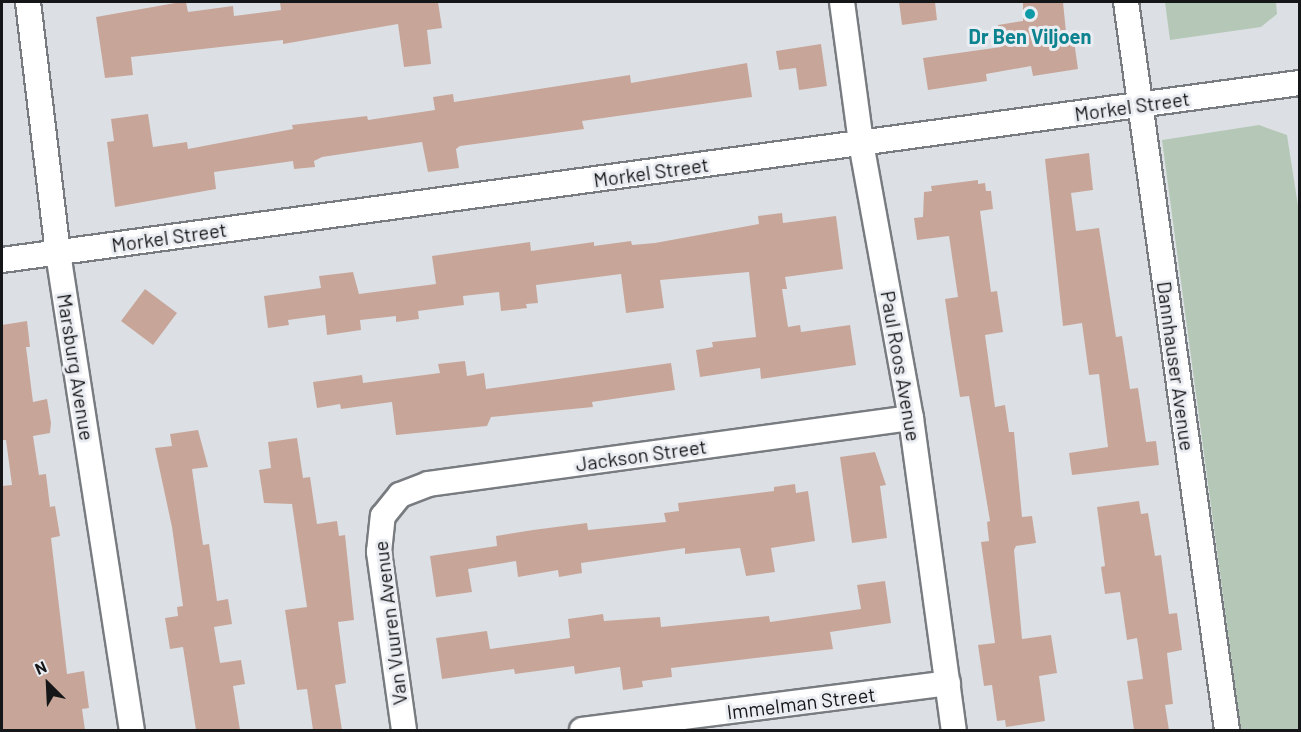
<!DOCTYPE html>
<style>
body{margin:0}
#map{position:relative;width:1301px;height:732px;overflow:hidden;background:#dce0e5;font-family:Barlow,sans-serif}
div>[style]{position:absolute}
.green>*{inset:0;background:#b5c8b7}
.building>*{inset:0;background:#c7a699}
.roads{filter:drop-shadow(2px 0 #787c80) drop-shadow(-2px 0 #787c80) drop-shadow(0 2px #787c80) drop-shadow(0 -2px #787c80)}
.minor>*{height:24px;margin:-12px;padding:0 12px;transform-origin:12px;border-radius:12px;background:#fff}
.dots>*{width:16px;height:16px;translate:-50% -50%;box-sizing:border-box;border:3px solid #eaedf2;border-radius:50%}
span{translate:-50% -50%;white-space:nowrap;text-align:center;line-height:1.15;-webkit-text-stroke:6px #eaedf2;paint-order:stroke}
.culture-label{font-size:20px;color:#0d838f;font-weight:700}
.street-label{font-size:20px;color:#151617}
.frame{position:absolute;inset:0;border:3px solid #151617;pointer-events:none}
.north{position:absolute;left:18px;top:654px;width:60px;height:60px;-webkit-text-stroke:4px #eaedf2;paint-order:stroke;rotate:336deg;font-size:16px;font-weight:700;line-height:24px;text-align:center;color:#151617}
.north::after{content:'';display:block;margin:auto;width:21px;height:27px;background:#151617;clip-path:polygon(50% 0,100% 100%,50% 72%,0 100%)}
</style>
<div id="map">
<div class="green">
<div style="clip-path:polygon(1165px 2px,1276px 2px,1277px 14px,1261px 27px,1170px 40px)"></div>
<div style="clip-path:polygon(1259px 125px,1287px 135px,1299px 212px,1299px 730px,1241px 730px,1162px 140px)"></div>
</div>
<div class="building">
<div style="clip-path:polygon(181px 2px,186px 2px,188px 12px,233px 6px,234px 16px,281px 10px,280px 2px,438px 2px,442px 28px,427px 30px,431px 64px,404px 67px,398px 24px,283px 44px,283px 40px,131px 57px,133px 75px,105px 78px,96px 17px)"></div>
<div style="clip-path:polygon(899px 2px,935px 2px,937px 20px,902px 25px)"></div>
<div style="clip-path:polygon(1023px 2px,1063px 2px,1067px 42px,1074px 41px,1078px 69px,1033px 76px,1031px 66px,986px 74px,987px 81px,928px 90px,923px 58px,1001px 47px,998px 25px,1023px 21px)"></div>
<div style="clip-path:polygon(821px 44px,827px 86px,799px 90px,796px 68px,779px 70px,776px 51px)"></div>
<div style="clip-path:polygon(747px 63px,752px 97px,582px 121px,584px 129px,460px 146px,456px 149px,459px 168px,428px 172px,422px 142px,322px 157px,314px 161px,315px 167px,294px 169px,293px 161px,214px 172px,216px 189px,115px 207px,107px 142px,114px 141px,111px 119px,148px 114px,153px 147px,187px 142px,188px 149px,293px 129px,292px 125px,367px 116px,368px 120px,435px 110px,433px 97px,453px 94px,454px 102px,630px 75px,631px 83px)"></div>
<div style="clip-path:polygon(1089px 153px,1093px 190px,1071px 193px,1076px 231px,1099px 228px,1116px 337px,1122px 336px,1130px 389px,1138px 388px,1146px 442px,1156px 441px,1159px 465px,1072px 475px,1069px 453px,1108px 447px,1099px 374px,1089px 375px,1082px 323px,1063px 326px,1045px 159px)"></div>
<div style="clip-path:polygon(978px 180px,978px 184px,985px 183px,986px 191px,991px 191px,993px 209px,980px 211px,991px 292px,997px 291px,1003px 332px,985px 335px,995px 407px,1005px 405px,1009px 432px,1014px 432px,1022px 517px,1032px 516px,1036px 543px,1016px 546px,1014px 550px,1022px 639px,1051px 635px,1057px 673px,1039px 676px,1045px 721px,1006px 727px,1005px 720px,997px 721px,992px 685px,984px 686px,978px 645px,995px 643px,981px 542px,989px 541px,987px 522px,990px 521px,969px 396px,960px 397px,951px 340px,945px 299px,958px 297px,949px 236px,917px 240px,914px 218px,923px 217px,924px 192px,932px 191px,931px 186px)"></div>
<div style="clip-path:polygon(782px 213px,783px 223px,836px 216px,843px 269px,785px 277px,787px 289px,782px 289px,788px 327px,800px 325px,801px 332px,850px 325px,856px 365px,761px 379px,760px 368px,700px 377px,696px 350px,713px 347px,712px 342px,756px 337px,749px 272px,660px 280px,664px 308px,626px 313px,621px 274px,536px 285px,538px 303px,526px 304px,527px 308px,501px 311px,499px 292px,463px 296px,464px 305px,418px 311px,419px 319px,396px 322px,396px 316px,360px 320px,361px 330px,327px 335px,325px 315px,288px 320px,289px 325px,268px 328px,264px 296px,321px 288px,319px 276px,353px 272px,359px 294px,436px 284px,432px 256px,530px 242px,531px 251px,594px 242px,594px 246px,631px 241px,632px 245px,655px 243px,759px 224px,758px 216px)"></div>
<div style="clip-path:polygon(145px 289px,177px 313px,153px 345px,121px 321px)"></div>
<div style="clip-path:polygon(27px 321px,30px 347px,26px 347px,33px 402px,47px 399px,51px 423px,50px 433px,33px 436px,39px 475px,46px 474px,50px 507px,55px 506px,60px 536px,51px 538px,67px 674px,84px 671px,89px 708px,82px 709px,85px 730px,3px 730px,2px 486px,12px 485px,6px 440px,2px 440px,2px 325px)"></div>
<div style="clip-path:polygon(465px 361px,467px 376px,484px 373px,486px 389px,671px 363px,675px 390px,592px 402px,593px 407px,491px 417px,487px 426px,396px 435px,392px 402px,341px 409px,340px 404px,317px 408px,313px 382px,362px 375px,363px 383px,440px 373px,438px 364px)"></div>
<div style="clip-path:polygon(198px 430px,208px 467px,192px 469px,203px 545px,209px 544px,217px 601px,228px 599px,232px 624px,214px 627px,220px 663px,241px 660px,245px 684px,233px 686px,240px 730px,196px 730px,183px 647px,170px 649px,165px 618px,178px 616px,177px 607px,183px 606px,172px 527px,155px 448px,172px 446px,170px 434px)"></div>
<div style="clip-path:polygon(297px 438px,303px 478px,310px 477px,317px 524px,337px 521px,339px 536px,345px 535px,354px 620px,338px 622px,346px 683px,335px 685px,342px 730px,313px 730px,307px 689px,297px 690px,285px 610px,307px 607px,292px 504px,264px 503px,259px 470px,271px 468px,268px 442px)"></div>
<div style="clip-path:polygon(875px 452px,886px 485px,880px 486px,887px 538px,852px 543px,840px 457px)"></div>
<div style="clip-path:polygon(795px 484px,796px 493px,808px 491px,815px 541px,771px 548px,775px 572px,746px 576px,740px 548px,685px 554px,685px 548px,581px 563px,582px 573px,559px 577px,558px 570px,518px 577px,516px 561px,468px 569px,472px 592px,436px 597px,430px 556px,497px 546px,496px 536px,533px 530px,587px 523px,588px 530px,666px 522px,664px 513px,679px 511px,678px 503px,774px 491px,774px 487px)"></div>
<div style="clip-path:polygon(1139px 501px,1141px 514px,1148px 513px,1155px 556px,1161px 555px,1169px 614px,1177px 613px,1182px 650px,1167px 653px,1173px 704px,1165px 705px,1169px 730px,1134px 730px,1127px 681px,1143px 679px,1137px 638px,1127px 640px,1120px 592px,1105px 594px,1101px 567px,1105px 566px,1097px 507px)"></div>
<div style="clip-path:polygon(885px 581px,891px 623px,830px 632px,833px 649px,671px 668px,672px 677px,642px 681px,643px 687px,623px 690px,620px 667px,575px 674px,574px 666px,515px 674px,514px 669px,442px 679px,436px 638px,487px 631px,490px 649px,570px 638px,568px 619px,603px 614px,604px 621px,660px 617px,661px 627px,769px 616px,770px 622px,861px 609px,857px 585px)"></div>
</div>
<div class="roads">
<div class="minor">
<div style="left:28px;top:2px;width:253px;rotate:83.2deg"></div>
<div style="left:58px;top:253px;width:483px;rotate:81.2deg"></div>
<div style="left:842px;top:2px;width:142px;rotate:82.3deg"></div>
<div style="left:861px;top:143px;width:280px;rotate:79.7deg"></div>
<div style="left:911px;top:418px;width:315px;rotate:82.2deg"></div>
<div style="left:1126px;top:2px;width:735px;rotate:82.1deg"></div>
<div style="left:2px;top:260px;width:1310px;rotate:-7.77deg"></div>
<div style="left:404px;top:730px;width:180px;rotate:-98deg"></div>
<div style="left:379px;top:552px;width:36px;rotate:-84deg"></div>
<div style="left:383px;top:516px;width:27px;rotate:-51deg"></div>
<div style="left:400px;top:495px;width:30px;rotate:-21deg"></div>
<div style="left:428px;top:484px;width:487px;rotate:-7.8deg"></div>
<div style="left:582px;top:730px;width:369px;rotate:-7.3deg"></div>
</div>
</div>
<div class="dots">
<div style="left:1030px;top:14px;background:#0f9aa8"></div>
</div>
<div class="culture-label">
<span style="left:1030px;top:36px">Dr Ben Viljoen</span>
</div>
<div class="street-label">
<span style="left:1132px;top:106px;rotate:-8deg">Morkel Street</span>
<span style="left:651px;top:172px;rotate:-8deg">Morkel Street</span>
<span style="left:169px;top:237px;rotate:-8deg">Morkel Street</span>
<span style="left:901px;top:366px;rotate:80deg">Paul Roos Avenue</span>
<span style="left:1176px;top:366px;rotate:82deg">Dannhauser Avenue</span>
<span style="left:76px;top:367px;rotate:81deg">Marsburg Avenue</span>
<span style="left:641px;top:455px;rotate:-8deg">Jackson Street</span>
<span style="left:390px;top:623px;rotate:-97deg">Van Vuuren Avenue</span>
<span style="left:801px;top:703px;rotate:-7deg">Immelman Street</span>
</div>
<div class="frame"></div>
<div class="north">N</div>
</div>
